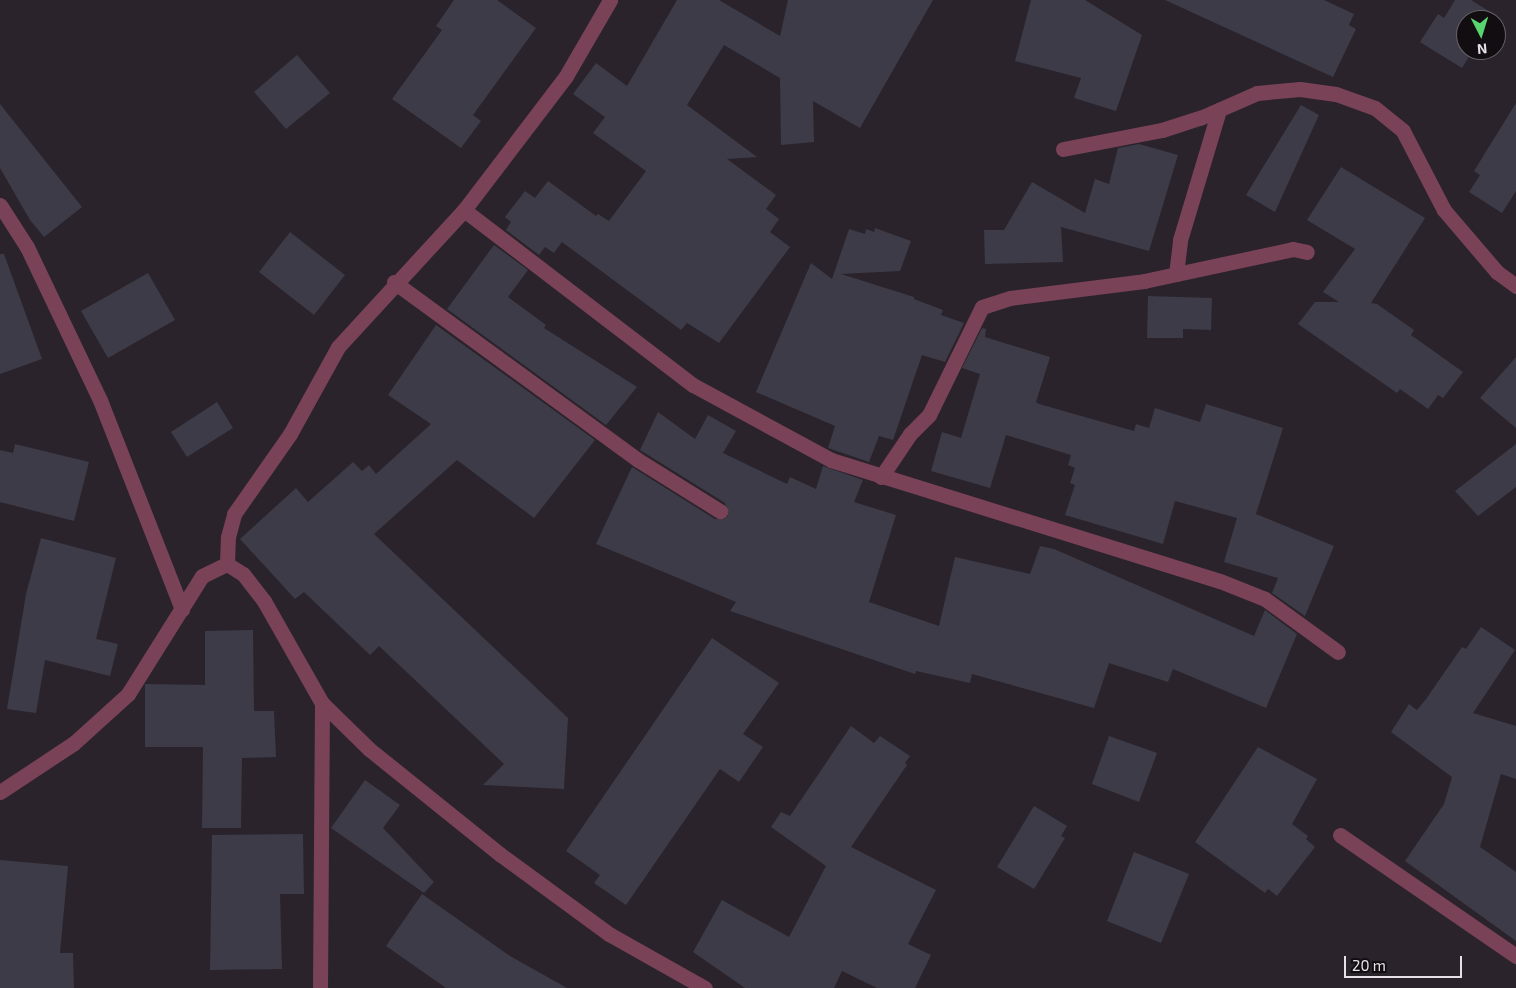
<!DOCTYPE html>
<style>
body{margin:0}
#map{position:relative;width:1516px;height:988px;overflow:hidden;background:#2a232b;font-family:"Exo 2",sans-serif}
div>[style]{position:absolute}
.building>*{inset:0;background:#3c3b47}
.minor>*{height:15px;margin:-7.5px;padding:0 7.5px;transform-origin:7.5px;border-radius:7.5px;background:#7a4257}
span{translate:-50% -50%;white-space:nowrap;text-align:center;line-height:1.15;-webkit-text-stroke:4px #110d11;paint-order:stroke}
.north{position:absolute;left:1456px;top:10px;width:50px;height:50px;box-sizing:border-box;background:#110d11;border:1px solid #666267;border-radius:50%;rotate:175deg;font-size:14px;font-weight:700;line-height:20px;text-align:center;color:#e6e1e7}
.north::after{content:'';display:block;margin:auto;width:18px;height:22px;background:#59d56f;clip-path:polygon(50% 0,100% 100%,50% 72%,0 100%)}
.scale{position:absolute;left:1344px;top:956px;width:118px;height:22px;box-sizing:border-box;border:2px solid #e6e1e7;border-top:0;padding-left:6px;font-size:15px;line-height:18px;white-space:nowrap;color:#e6e1e7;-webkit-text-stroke:4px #110d11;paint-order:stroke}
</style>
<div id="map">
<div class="building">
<div style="clip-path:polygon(454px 0,497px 0,536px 28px,473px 115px,481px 121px,461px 148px,392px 99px,442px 30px,436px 26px)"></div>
<div style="clip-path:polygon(677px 0,719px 0,780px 36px,788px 0,933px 0,860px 128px,813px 101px,814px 142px,781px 145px,780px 78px,724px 45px,687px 105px,757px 157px,727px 159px,776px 195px,766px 209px,779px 219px,770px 232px,790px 247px,719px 343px,687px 323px,681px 330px,562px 242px,554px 253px,545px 247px,539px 255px,506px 230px,511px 222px,505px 217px,525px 191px,535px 198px,548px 181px,596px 216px,598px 214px,609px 221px,646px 171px,593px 133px,605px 117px,573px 94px,596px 63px,627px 86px)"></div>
<div style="clip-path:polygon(1031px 0,1085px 0,1142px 35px,1116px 111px,1074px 98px,1081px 78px,1015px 61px)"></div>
<div style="clip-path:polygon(1165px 0,1324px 0,1354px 14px,1349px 25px,1356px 29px,1333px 77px)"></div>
<div style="clip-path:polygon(1455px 0,1471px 0,1495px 15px,1491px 20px,1466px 20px,1466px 50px,1473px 50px,1462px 68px,1420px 42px,1438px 14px,1444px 18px)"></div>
<div style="clip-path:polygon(297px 55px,330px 93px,286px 129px,254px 92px)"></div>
<div style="clip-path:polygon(1516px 103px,1516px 191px,1502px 213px,1469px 192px,1480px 175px,1474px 171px)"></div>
<div style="clip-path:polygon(0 104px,82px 207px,44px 237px,30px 220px,0 168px)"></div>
<div style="clip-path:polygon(1301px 105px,1319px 115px,1275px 212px,1246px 195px)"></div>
<div style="clip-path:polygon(1139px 144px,1178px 155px,1149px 251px,1061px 227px,1063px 262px,985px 264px,984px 230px,1004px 230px,1032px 182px,1085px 213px,1095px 179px,1109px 184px,1118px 148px)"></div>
<div style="clip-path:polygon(1341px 167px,1425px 218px,1371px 303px,1377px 304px,1414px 330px,1411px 335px,1463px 372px,1443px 398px,1438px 395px,1428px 409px,1400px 389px,1397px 393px,1298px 324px,1315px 302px,1339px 302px,1323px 292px,1355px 249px,1307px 220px)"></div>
<div style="clip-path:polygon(875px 228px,911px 241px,900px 271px,841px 274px,914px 297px,914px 299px,943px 310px,941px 315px,964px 323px,945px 362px,922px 355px,893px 440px,879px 436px,869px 462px,828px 448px,835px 426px,756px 392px,811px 263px,832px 279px,849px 229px,865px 234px,866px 229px,874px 232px)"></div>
<div style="clip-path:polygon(290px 232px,345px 275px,314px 315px,259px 272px)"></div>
<div style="clip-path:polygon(494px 245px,528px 270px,508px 297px,546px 325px,544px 328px,637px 387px,606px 425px,447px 309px)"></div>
<div style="clip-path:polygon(0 254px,4px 254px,42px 359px,0 374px)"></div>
<div style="clip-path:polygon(148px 273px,175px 320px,108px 358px,81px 311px)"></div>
<div style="clip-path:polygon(1148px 296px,1212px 298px,1211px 330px,1183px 329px,1183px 338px,1147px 338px)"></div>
<div style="clip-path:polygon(436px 325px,595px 440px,534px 518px,457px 460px,374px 534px,568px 718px,564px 789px,483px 785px,504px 764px,379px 646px,370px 655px,304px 592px,295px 599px,240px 539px,296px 488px,308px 502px,353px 462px,362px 471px,369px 465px,376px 474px,431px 424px,388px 395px)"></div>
<div style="clip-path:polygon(982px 328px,986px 329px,985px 337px,1050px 357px,1036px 402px,1039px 404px,1134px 431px,1136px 424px,1149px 428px,1155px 408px,1200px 422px,1206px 404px,1283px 428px,1256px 514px,1334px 546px,1305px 616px,1272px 593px,1278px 578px,1224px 562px,1237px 518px,1175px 501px,1163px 544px,1065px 515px,1075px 485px,1070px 483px,1075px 468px,1068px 465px,1071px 455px,1006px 435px,990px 488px,931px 471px,942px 432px,961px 438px,980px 374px,962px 368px)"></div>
<div style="clip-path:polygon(1516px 357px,1516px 428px,1480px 398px)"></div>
<div style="clip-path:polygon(217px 402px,233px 428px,187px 457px,171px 432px)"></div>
<div style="clip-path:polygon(658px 412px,695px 439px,708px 415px,736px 431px,723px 453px,787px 484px,790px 477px,816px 489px,823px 466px,863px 480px,854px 502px,896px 515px,869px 602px,939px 626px,955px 557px,1030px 574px,1040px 546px,1054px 549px,1254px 636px,1265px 610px,1297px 634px,1266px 708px,1173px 669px,1168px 682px,1109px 663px,1094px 708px,972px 674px,970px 683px,916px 671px,915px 674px,730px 611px,736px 602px,596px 544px,632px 467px,715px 519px,724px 519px,728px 516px,725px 503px,640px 450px)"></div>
<div style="clip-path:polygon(15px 444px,89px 462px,74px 521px,0 502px,0 450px,13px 453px)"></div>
<div style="clip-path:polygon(1516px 444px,1516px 487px,1478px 516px,1455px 491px)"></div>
<div style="clip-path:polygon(41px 538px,116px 558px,96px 639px,118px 644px,110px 676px,45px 660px,36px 713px,7px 709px,26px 594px)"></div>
<div style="clip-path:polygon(1481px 627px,1515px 650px,1473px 713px,1516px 726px,1516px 779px,1501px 774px,1480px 847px,1516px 872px,1516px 941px,1405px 861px,1444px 804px,1452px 777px,1391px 732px,1409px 704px,1417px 710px,1426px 699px,1462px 647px,1466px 649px)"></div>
<div style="clip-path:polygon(253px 630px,254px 711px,274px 711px,276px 757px,242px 758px,241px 828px,202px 828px,203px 747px,145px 747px,145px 684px,205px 685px,205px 631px)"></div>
<div style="clip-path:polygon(712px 638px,779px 683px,743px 734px,763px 747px,739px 782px,720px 769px,626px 905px,594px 883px,600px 875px,566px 851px)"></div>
<div style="clip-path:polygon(851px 726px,874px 743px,880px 736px,910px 756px,905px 763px,907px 765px,851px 847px,936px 890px,908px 944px,931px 955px,915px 988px,877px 988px,842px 971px,834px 988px,745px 988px,693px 952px,722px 900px,789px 937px,826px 866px,771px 827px,781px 812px,790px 816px)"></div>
<div style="clip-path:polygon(1109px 736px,1157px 753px,1139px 802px,1092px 784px)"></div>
<div style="clip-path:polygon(1258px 747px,1317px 779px,1292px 824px,1308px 836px,1306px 839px,1315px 847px,1277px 896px,1268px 889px,1265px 893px,1195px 842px)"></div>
<div style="clip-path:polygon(365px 780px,400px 805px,383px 828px,434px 882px,424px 893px,331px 828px)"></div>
<div style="clip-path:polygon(1034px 806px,1067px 826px,1061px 836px,1065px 838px,1034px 889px,997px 867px)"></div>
<div style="clip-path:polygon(303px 834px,304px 894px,280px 894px,282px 969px,210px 970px,212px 835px)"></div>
<div style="clip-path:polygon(1134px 852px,1189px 874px,1161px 943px,1107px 921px)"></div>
<div style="clip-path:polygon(0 860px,68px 866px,60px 953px,73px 953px,74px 988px,0 988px)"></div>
<div style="clip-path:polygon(422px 894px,510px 956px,567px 988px,446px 988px,386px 946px)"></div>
</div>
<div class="minor">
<div style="left:1063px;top:149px;width:101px;rotate:-10.9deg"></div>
<div style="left:1162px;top:130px;width:40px;rotate:-18deg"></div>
<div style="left:1200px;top:118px;width:62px;rotate:-23.7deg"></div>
<div style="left:1257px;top:93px;width:43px;rotate:-5.3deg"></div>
<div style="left:1300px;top:89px;width:36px;rotate:8deg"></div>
<div style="left:1336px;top:94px;width:41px;rotate:19.7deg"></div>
<div style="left:1375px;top:108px;width:36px;rotate:39deg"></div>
<div style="left:1403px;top:131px;width:89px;rotate:62.6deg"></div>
<div style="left:1444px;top:210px;width:82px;rotate:49.5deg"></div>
<div style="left:1497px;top:272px;width:24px;rotate:36deg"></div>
<div style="left:0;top:205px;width:50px;rotate:57.3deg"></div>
<div style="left:27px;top:247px;width:170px;rotate:64.5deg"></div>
<div style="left:100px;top:400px;width:225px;rotate:68.6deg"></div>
<div style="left:464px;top:210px;width:288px;rotate:37.4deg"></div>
<div style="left:693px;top:385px;width:157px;rotate:28.5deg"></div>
<div style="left:831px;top:460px;width:407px;rotate:17.3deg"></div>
<div style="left:1220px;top:581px;width:48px;rotate:21.8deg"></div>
<div style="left:1265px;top:599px;width:90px;rotate:36deg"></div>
<div style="left:1176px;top:274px;width:34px;rotate:-83deg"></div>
<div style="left:1180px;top:240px;width:136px;rotate:-73.3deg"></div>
<div style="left:394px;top:282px;width:302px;rotate:36.1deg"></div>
<div style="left:638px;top:460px;width:97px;rotate:31.9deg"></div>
<div style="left:881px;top:477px;width:52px;rotate:-56deg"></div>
<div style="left:910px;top:434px;width:27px;rotate:-45deg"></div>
<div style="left:929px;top:415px;width:120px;rotate:-63.9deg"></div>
<div style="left:982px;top:307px;width:29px;rotate:-18deg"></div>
<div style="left:1010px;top:298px;width:135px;rotate:-7.2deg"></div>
<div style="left:1144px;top:281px;width:152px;rotate:-12.1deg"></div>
<div style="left:1293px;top:249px;width:14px;rotate:12deg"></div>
<div style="left:227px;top:564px;width:27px;rotate:-88deg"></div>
<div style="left:228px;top:537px;width:24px;rotate:-75deg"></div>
<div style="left:234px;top:514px;width:98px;rotate:-55deg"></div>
<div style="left:290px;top:434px;width:99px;rotate:-61.1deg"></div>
<div style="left:338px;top:347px;width:186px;rotate:-47.4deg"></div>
<div style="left:464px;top:210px;width:168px;rotate:-52.7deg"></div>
<div style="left:566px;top:76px;width:88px;rotate:-59.9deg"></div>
<div style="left:0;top:792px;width:89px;rotate:-33.5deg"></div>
<div style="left:74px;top:743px;width:73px;rotate:-42.2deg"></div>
<div style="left:128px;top:694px;width:139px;rotate:-57.9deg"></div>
<div style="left:202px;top:576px;width:28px;rotate:-26deg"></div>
<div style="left:227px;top:564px;width:19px;rotate:32deg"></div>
<div style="left:243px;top:574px;width:34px;rotate:52deg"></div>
<div style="left:264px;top:601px;width:117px;rotate:60.4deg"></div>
<div style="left:322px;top:703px;width:66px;rotate:44.4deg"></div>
<div style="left:369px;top:749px;width:169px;rotate:38.8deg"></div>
<div style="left:501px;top:855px;width:134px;rotate:36.2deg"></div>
<div style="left:609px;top:934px;width:110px;rotate:29.4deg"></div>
<div style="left:1340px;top:835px;width:214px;rotate:34.5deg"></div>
<div style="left:320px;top:988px;width:285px;rotate:-89.6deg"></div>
</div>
<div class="north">N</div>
<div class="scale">20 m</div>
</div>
